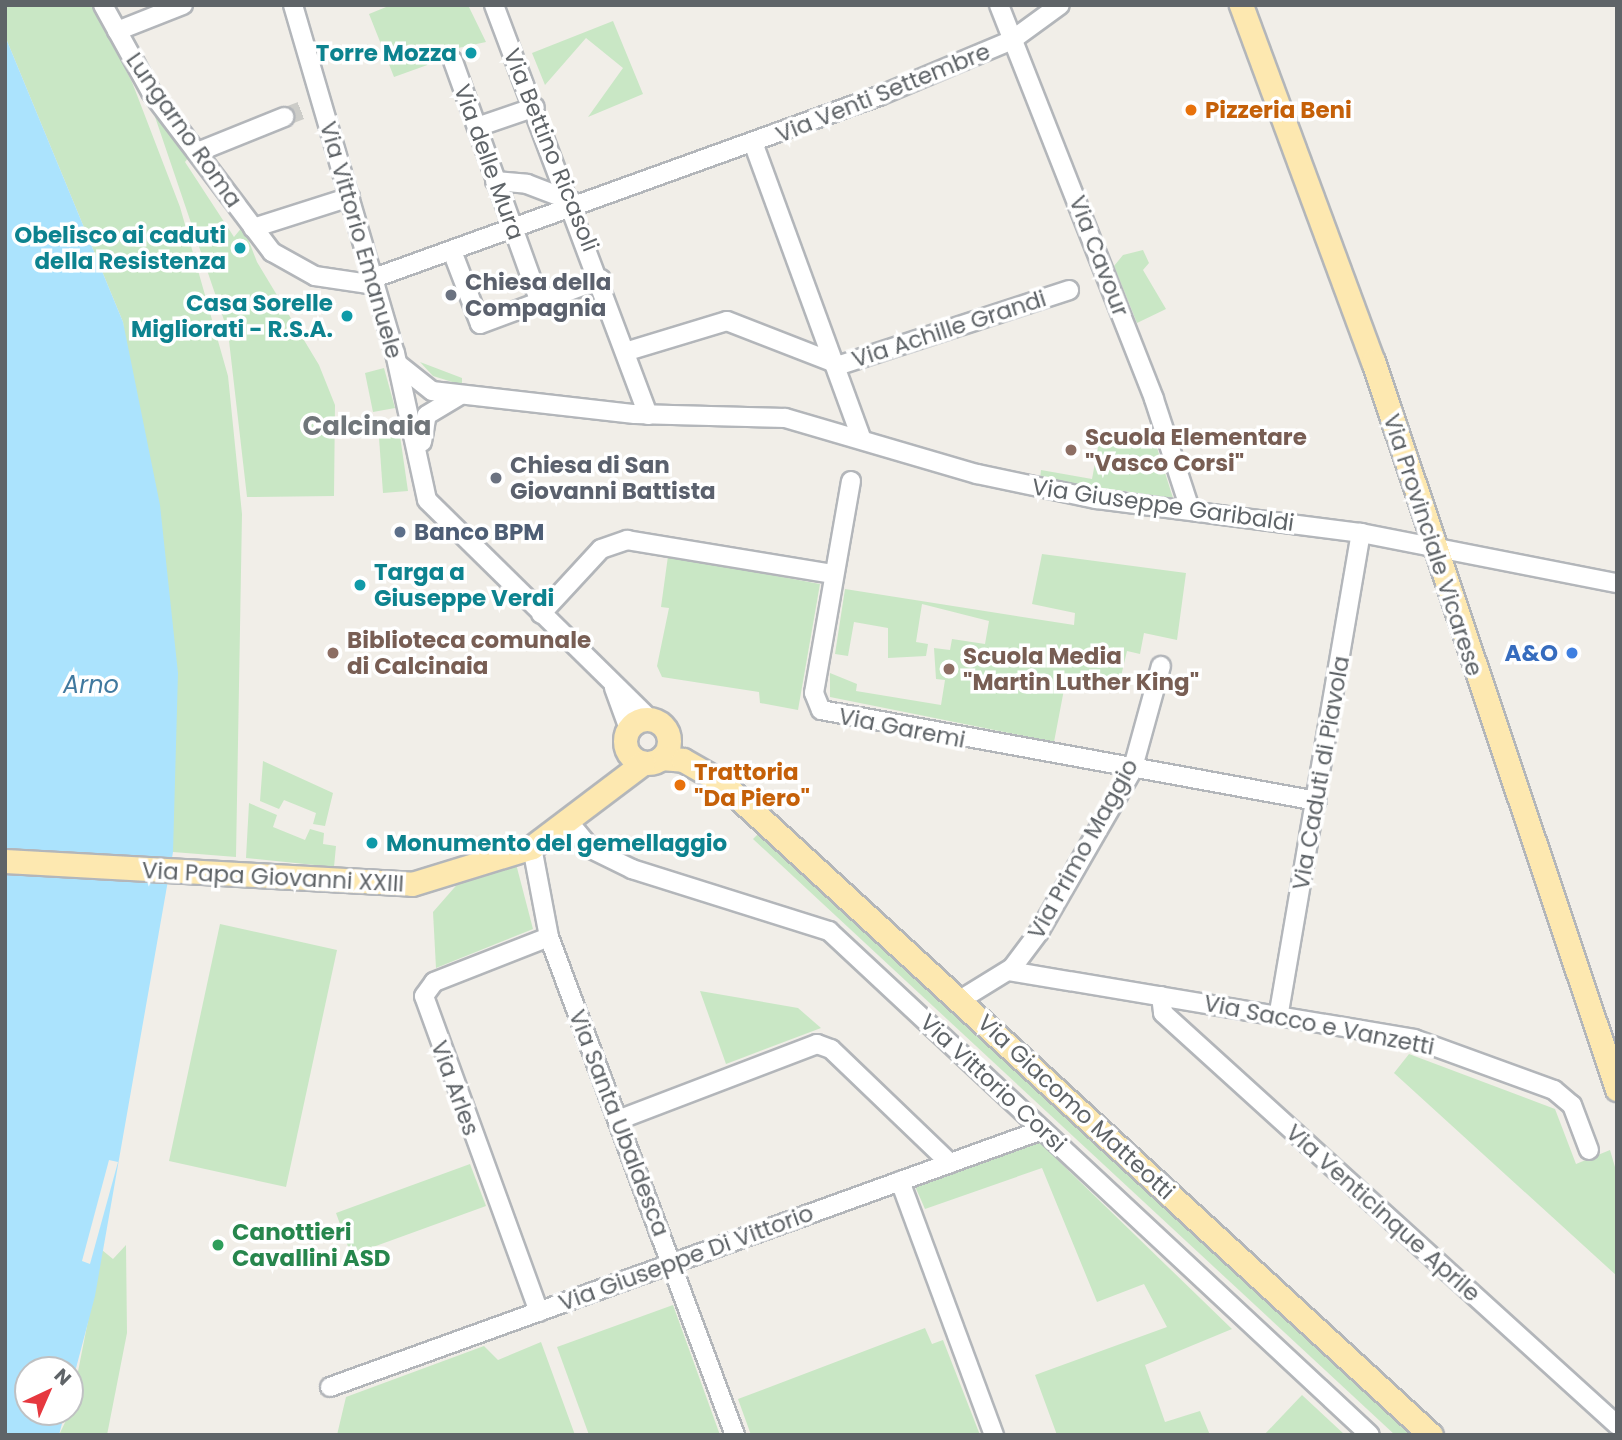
<!DOCTYPE html>
<style>
body{margin:0}
#map{position:relative;width:1622px;height:1440px;overflow:hidden;background:#f1eee8;font-family:Poppins,sans-serif}
div>[style]{position:absolute}
.green>*{inset:0;background:#c9e7c5}
.water>*{inset:0;background:#abe3fd}
.pier>*{inset:0;background:#f1eee8}
.minor-tunnel>*{height:18px;margin-top:-9px;transform-origin:0;background:repeating-linear-gradient(90deg,#ccccc8 0 18px,transparent 0 27px)}
.roads{filter:drop-shadow(2px 0 #b3b6ba) drop-shadow(-2px 0 #b3b6ba) drop-shadow(0 2px #b3b6ba) drop-shadow(0 -2px #b3b6ba)}
.minor>*{height:18px;margin:-9px;padding:0 9px;transform-origin:9px;border-radius:9px;background:#fff}
.major>*{height:23px;margin:-11.5px;padding:0 11.5px;transform-origin:11.5px;border-radius:11.5px;background:#fde8b0}
.major>.ring{margin:-11.5px;padding:0;box-sizing:content-box;background:none;border:23px solid #fde8b0;border-radius:50%}
.dots>*{width:19px;height:19px;translate:-50% -50%;box-sizing:border-box;border:4px solid #fff;border-radius:50%}
span{translate:-50% -50%;white-space:nowrap;text-align:center;line-height:1.15;-webkit-text-stroke:7px #fff;paint-order:stroke}
.culture-label{font-size:23px;color:#0d838f;font-weight:700}
.right{translate:-100% -50%;text-align:right}
.left{translate:0 -50%;text-align:left}
.street-label{font-size:23px;color:#5f6468}
.food-label{font-size:23px;color:#c56008;font-weight:700}
.worship-label{font-size:23px;color:#5b616d;font-weight:700}
.education-label{font-size:23px;color:#785e54;font-weight:700}
.service-label{font-size:23px;color:#4e5e75;font-weight:700}
.shop-label{font-size:23px;color:#366cbe;font-weight:700}
.leisure-label{font-size:23px;color:#27864d;font-weight:700}
.water-label{font-size:24px;color:#40799f;font-style:italic}
.quarter-label{font-size:26px;color:#70767a;font-weight:700}
.frame{position:absolute;inset:0;border:7px solid #5f6468;pointer-events:none}
.north{position:absolute;left:14px;top:1356px;width:70px;height:70px;box-sizing:border-box;background:#fff;border:2px solid #bfc1c3;border-radius:50%;rotate:44deg;font-size:19px;font-weight:700;line-height:28px;text-align:center;color:#5f6468}
.north::after{content:'';display:block;margin:auto;width:24px;height:32px;background:#e6383f;clip-path:polygon(50% 0,100% 100%,50% 72%,0 100%)}
</style>
<div id="map">
<div class="green">
<div style="clip-path:polygon(5px 5px,93px 5px,132px 82px,180px 207px,228px 376px,242px 514px,236px 857px,173px 852px,123px 322px,5px 36px)"></div>
<div style="clip-path:polygon(391px 5px,468px 5px,486px 42px,449px 50px,444px 59px,394px 77px,369px 14px)"></div>
<div style="clip-path:polygon(613px 21px,643px 94px,588px 117px,623px 68px,586px 38px,545px 85px,532px 53px)"></div>
<div style="clip-path:polygon(150px 102px,191px 154px,185px 162px,234px 237px,243px 226px,257px 262px,319px 365px,335px 405px,334px 496px,247px 497px,228px 332px)"></div>
<div style="clip-path:polygon(1143px 250px,1149px 263px,1143px 270px,1166px 309px,1137px 323px,1114px 266px,1123px 255px)"></div>
<div style="clip-path:polygon(420px 362px,462px 378px,462px 385px,433px 376px)"></div>
<div style="clip-path:polygon(384px 368px,395px 408px,373px 412px,365px 373px)"></div>
<div style="clip-path:polygon(398px 422px,408px 491px,383px 493px,378px 424px)"></div>
<div style="clip-path:polygon(1101px 431px,1153px 435px,1173px 498px,1040px 479px,1041px 470px,1092px 479px)"></div>
<div style="clip-path:polygon(1042px 554px,1186px 573px,1177px 640px,1144px 633px,1140px 654px,1127px 651px,1118px 689px,1066px 679px,1054px 742px,830px 697px,830px 673px,857px 684px,856px 691px,941px 705px,945px 680px,936px 679px,934px 648px,950px 650px,952px 639px,985px 644px,989px 621px,922px 604px,916px 642px,928px 644px,926px 656px,888px 658px,888px 628px,854px 622px,848px 656px,835px 654px,845px 589px,1074px 625px,1075px 613px,1032px 604px)"></div>
<div style="clip-path:polygon(668px 556px,820px 584px,798px 710px,760px 703px,759px 692px,662px 677px,657px 666px,669px 608px,661px 607px)"></div>
<div style="clip-path:polygon(263px 761px,333px 793px,325px 826px,313px 824px,316px 813px,284px 800px,279px 809px,260px 801px)"></div>
<div style="clip-path:polygon(249px 803px,277px 815px,273px 827px,305px 840px,310px 829px,324px 833px,323px 844px,336px 846px,334px 867px,246px 858px)"></div>
<div style="clip-path:polygon(761px 831px,1415px 1435px,1395px 1435px,753px 839px)"></div>
<div style="clip-path:polygon(515px 860px,533px 929px,436px 968px,433px 912px,461px 880px)"></div>
<div style="clip-path:polygon(220px 924px,337px 950px,286px 1187px,169px 1161px)"></div>
<div style="clip-path:polygon(700px 991px,798px 1008px,821px 1028px,726px 1064px)"></div>
<div style="clip-path:polygon(1409px 1054px,1555px 1109px,1576px 1164px,1610px 1150px,1617px 1174px,1617px 1276px,1394px 1073px)"></div>
<div style="clip-path:polygon(1037px 1140px,1232px 1329px,1145px 1365px,1165px 1422px,1200px 1411px,1210px 1435px,1057px 1435px,1035px 1375px,1167px 1327px,1144px 1284px,1097px 1302px,1042px 1168px,925px 1209px,914px 1184px)"></div>
<div style="clip-path:polygon(470px 1164px,486px 1206px,351px 1255px,336px 1213px)"></div>
<div style="clip-path:polygon(126px 1245px,127px 1333px,107px 1435px,59px 1435px,70px 1412px,102px 1250px,113px 1259px)"></div>
<div style="clip-path:polygon(673px 1305px,720px 1435px,589px 1435px,557px 1347px)"></div>
<div style="clip-path:polygon(925px 1328px,932px 1344px,943px 1340px,980px 1435px,751px 1435px,738px 1399px)"></div>
<div style="clip-path:polygon(541px 1342px,575px 1435px,337px 1435px,346px 1397px,484px 1346px,498px 1360px)"></div>
<div style="clip-path:polygon(1302px 1395px,1345px 1435px,1264px 1435px)"></div>
</div>
<div class="water">
<div style="clip-path:polygon(5px 36px,123px 322px,160px 505px,178px 673px,173px 852px,95px 1296px,70px 1391px,70px 1370px,28px 1370px,28px 1412px,65px 1412px,59px 1435px,5px 1435px)"></div>
</div>
<div class="pier">
<div style="clip-path:polygon(109px 1160px,118px 1162px,90px 1264px,82px 1261px)"></div>
</div>
<div class="minor-tunnel">
<div style="left:284px;top:117px;width:25px;rotate:-21deg"></div>
</div>
<div class="roads">
<div class="minor">
<div style="left:103px;top:5px;width:99px;rotate:61.1deg"></div>
<div style="left:151px;top:92px;width:201px;rotate:52.9deg"></div>
<div style="left:272px;top:252px;width:49px;rotate:29.2deg"></div>
<div style="left:315px;top:276px;width:61px;rotate:8.5deg"></div>
<div style="left:293px;top:5px;width:363px;rotate:73.7deg"></div>
<div style="left:395px;top:353px;width:150px;rotate:77.7deg"></div>
<div style="left:427px;top:500px;width:314px;rotate:44.5deg"></div>
<div style="left:494px;top:5px;width:438px;rotate:69.4deg"></div>
<div style="left:999px;top:5px;width:423px;rotate:68.5deg"></div>
<div style="left:1154px;top:399px;width:116px;rotate:71.9deg"></div>
<div style="left:117px;top:31px;width:71px;rotate:-21.5deg"></div>
<div style="left:453px;top:61px;width:257px;rotate:70.2deg"></div>
<div style="left:477px;top:127px;width:61px;rotate:-19deg"></div>
<div style="left:754px;top:145px;width:312px;rotate:69.9deg"></div>
<div style="left:200px;top:151px;width:91px;rotate:-22deg"></div>
<div style="left:495px;top:181px;width:32px;rotate:5deg"></div>
<div style="left:527px;top:184px;width:50px;rotate:21deg"></div>
<div style="left:253px;top:228px;width:102px;rotate:-17.7deg"></div>
<div style="left:452px;top:251px;width:78px;rotate:69deg"></div>
<div style="left:480px;top:324px;width:129px;rotate:-20.4deg"></div>
<div style="left:374px;top:278px;width:537px;rotate:-19.82deg"></div>
<div style="left:879px;top:96px;width:144px;rotate:-22.8deg"></div>
<div style="left:1012px;top:40px;width:59px;rotate:-36.1deg"></div>
<div style="left:628px;top:351px;width:103px;rotate:-16.9deg"></div>
<div style="left:727px;top:321px;width:121px;rotate:21.3deg"></div>
<div style="left:840px;top:365px;width:241px;rotate:-18.1deg"></div>
<div style="left:398px;top:364px;width:43px;rotate:38.5deg"></div>
<div style="left:432px;top:391px;width:204px;rotate:6.5deg"></div>
<div style="left:635px;top:414px;width:150px;rotate:1.5deg"></div>
<div style="left:785px;top:418px;width:200px;rotate:16.3deg"></div>
<div style="left:977px;top:474px;width:122px;rotate:11.9deg"></div>
<div style="left:1096px;top:499px;width:267px;rotate:7.3deg"></div>
<div style="left:1361px;top:533px;width:261px;rotate:11.1deg"></div>
<div style="left:422px;top:442px;width:27px;rotate:-80deg"></div>
<div style="left:427px;top:415px;width:37px;rotate:-31deg"></div>
<div style="left:851px;top:481px;width:215px;rotate:99.9deg"></div>
<div style="left:814px;top:693px;width:18px;rotate:68deg"></div>
<div style="left:821px;top:710px;width:504px;rotate:10.4deg"></div>
<div style="left:541px;top:614px;width:88px;rotate:-47.3deg"></div>
<div style="left:601px;top:549px;width:28px;rotate:-19deg"></div>
<div style="left:627px;top:540px;width:208px;rotate:9.4deg"></div>
<div style="left:614px;top:688px;width:44px;rotate:69.9deg"></div>
<div style="left:567px;top:820px;width:38px;rotate:50deg"></div>
<div style="left:591px;top:849px;width:46px;rotate:26deg"></div>
<div style="left:632px;top:869px;width:207px;rotate:17.5deg"></div>
<div style="left:829px;top:931px;width:739px;rotate:42.97deg"></div>
<div style="left:532px;top:847px;width:92px;rotate:79.3deg"></div>
<div style="left:549px;top:937px;width:532px;rotate:69.52deg"></div>
<div style="left:1009px;top:971px;width:411px;rotate:9.5deg"></div>
<div style="left:1414px;top:1039px;width:149px;rotate:20deg"></div>
<div style="left:1554px;top:1090px;width:23px;rotate:40deg"></div>
<div style="left:1572px;top:1105px;width:48px;rotate:69.3deg"></div>
<div style="left:1161px;top:996px;width:17px;rotate:83deg"></div>
<div style="left:1163px;top:1013px;width:613px;rotate:42.22deg"></div>
<div style="left:960px;top:1000px;width:61px;rotate:-31.6deg"></div>
<div style="left:1012px;top:968px;width:45px;rotate:-53.1deg"></div>
<div style="left:1039px;top:932px;width:186px;rotate:-60deg"></div>
<div style="left:1132px;top:771px;width:109px;rotate:-74.6deg"></div>
<div style="left:1279px;top:1012px;width:486px;rotate:-80.3deg"></div>
<div style="left:618px;top:1120px;width:213px;rotate:-20.9deg"></div>
<div style="left:817px;top:1044px;width:15px;rotate:20deg"></div>
<div style="left:831px;top:1049px;width:165px;rotate:43.8deg"></div>
<div style="left:900px;top:1181px;width:271px;rotate:69.7deg"></div>
<div style="left:539px;top:1312px;width:336px;rotate:-110deg"></div>
<div style="left:424px;top:996px;width:17px;rotate:-54deg"></div>
<div style="left:434px;top:982px;width:123px;rotate:-21.4deg"></div>
<div style="left:330px;top:1387px;width:757px;rotate:-19.85deg"></div>
</div>
<div class="major">
<div style="left:1241px;top:5px;width:380px;rotate:69.7deg"></div>
<div style="left:1373px;top:361px;width:768px;rotate:71.47deg"></div>
<div class="ring" style="left:625px;top:719px;width:21px;height:21px"></div>
<div style="left:661px;top:758px;width:22px;rotate:5deg"></div>
<div style="left:683px;top:760px;width:43px;rotate:29.6deg"></div>
<div style="left:720px;top:781px;width:966px;rotate:42.61deg"></div>
<div style="left:5px;top:861px;width:408px;rotate:3.2deg"></div>
<div style="left:412px;top:884px;width:126px;rotate:-17.1deg"></div>
<div style="left:532px;top:847px;width:139px;rotate:-37.1deg"></div>
</div>
</div>
<div class="dots">
<div style="left:471px;top:53px;background:#0f9aa8"></div>
<div style="left:1191px;top:110px;background:#e8710a"></div>
<div style="left:240px;top:248px;background:#0f9aa8"></div>
<div style="left:451px;top:295px;background:#6b7280"></div>
<div style="left:347px;top:316px;background:#0f9aa8"></div>
<div style="left:1071px;top:450px;background:#8d6e63"></div>
<div style="left:496px;top:478px;background:#6b7280"></div>
<div style="left:400px;top:532px;background:#5c6f8a"></div>
<div style="left:360px;top:585px;background:#0f9aa8"></div>
<div style="left:333px;top:653px;background:#8d6e63"></div>
<div style="left:1572px;top:653px;background:#3f7fe0"></div>
<div style="left:949px;top:669px;background:#8d6e63"></div>
<div style="left:680px;top:785px;background:#e8710a"></div>
<div style="left:372px;top:843px;background:#0f9aa8"></div>
<div style="left:218px;top:1245px;background:#2e9e5b"></div>
</div>
<div class="culture-label">
<span class="right" style="left:457px;top:53px">Torre Mozza</span>
<span class="right" style="left:226px;top:248px">Obelisco ai caduti<br>della Resistenza</span>
<span class="right" style="left:333px;top:316px">Casa Sorelle<br>Migliorati - R.S.A.</span>
<span class="left" style="left:374px;top:585px">Targa a<br>Giuseppe Verdi</span>
<span class="left" style="left:386px;top:843px">Monumento del gemellaggio</span>
</div>
<div class="street-label">
<span style="left:883px;top:93px;rotate:-22deg">Via Venti Settembre</span>
<span style="left:184px;top:130px;rotate:55deg">Lungarno Roma</span>
<span style="left:551px;top:150px;rotate:68deg">Via Bettino Ricasoli</span>
<span style="left:489px;top:162px;rotate:70deg">Via delle Mura</span>
<span style="left:361px;top:240px;rotate:74deg">Via Vittorio Emanuele</span>
<span style="left:1099px;top:256px;rotate:69deg">Via Cavour</span>
<span style="left:949px;top:329px;rotate:-18deg">Via Achille Grandi</span>
<span style="left:1163px;top:505px;rotate:8deg">Via Giuseppe Garibaldi</span>
<span style="left:1433px;top:545px;rotate:72deg">Via Provinciale Vicarese</span>
<span style="left:902px;top:728px;rotate:11deg">Via Garemi</span>
<span style="left:1321px;top:773px;rotate:-80deg">Via Caduti di Piavola</span>
<span style="left:1083px;top:849px;rotate:-61deg">Via Primo Maggio</span>
<span style="left:273px;top:877px;rotate:3deg">Via Papa Giovanni XXIII</span>
<span style="left:1319px;top:1025px;rotate:11deg">Via Sacco e Vanzetti</span>
<span style="left:993px;top:1083px;rotate:43deg">Via Vittorio Corsi</span>
<span style="left:455px;top:1088px;rotate:70deg">Via Arles</span>
<span style="left:1076px;top:1107px;rotate:43deg">Via Giacomo Matteotti</span>
<span style="left:619px;top:1123px;rotate:69deg">Via Santa Ubaldesca</span>
<span style="left:1383px;top:1213px;rotate:42deg">Via Venticinque Aprile</span>
<span style="left:686px;top:1258px;rotate:-20deg">Via Giuseppe Di Vittorio</span>
</div>
<div class="food-label">
<span class="left" style="left:1205px;top:110px">Pizzeria Beni</span>
<span class="left" style="left:694px;top:785px">Trattoria<br>"Da Piero"</span>
</div>
<div class="worship-label">
<span class="left" style="left:465px;top:295px">Chiesa della<br>Compagnia</span>
<span class="left" style="left:510px;top:478px">Chiesa di San<br>Giovanni Battista</span>
</div>
<div class="education-label">
<span class="left" style="left:1085px;top:450px">Scuola Elementare<br>"Vasco Corsi"</span>
<span class="left" style="left:347px;top:653px">Biblioteca comunale<br>di Calcinaia</span>
<span class="left" style="left:963px;top:669px">Scuola Media<br>"Martin Luther King"</span>
</div>
<div class="service-label">
<span class="left" style="left:414px;top:532px">Banco BPM</span>
</div>
<div class="shop-label">
<span class="right" style="left:1558px;top:653px">A&amp;O</span>
</div>
<div class="leisure-label">
<span class="left" style="left:232px;top:1245px">Canottieri<br>Cavallini ASD</span>
</div>
<div class="water-label">
<span style="left:91px;top:685px">Arno</span>
</div>
<div class="quarter-label">
<span style="left:367px;top:427px">Calcinaia</span>
</div>
<div class="frame"></div>
<div class="north">N</div>
</div>
